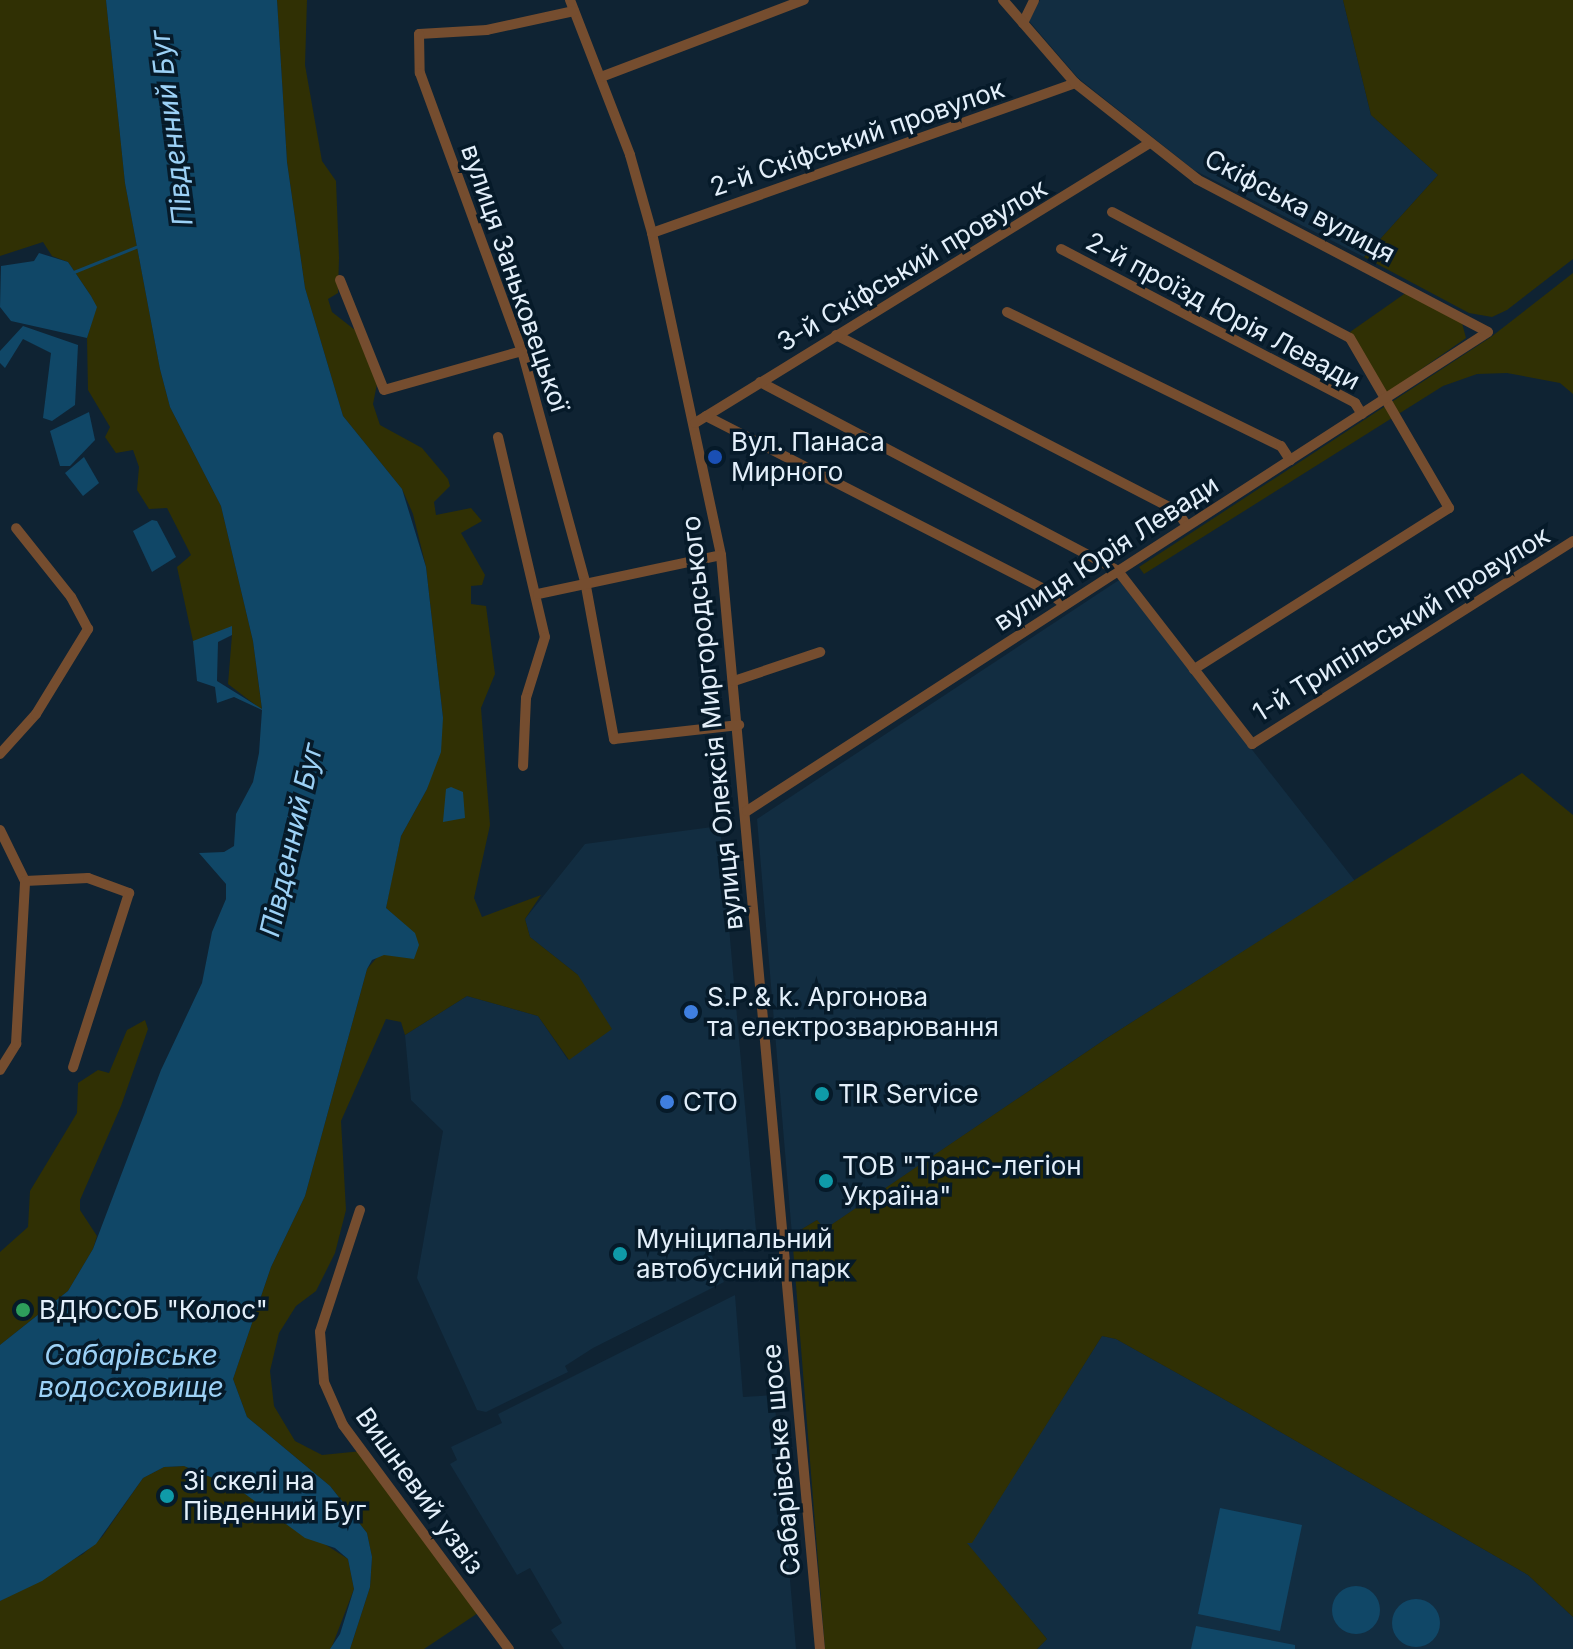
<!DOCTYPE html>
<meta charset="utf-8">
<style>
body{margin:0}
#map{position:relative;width:1573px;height:1649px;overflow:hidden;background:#0f2333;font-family:Inter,sans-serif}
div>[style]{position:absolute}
.built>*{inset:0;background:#122d41}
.green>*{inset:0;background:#303004}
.water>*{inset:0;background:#104767}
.round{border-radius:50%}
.stream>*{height:3px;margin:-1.5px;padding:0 1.5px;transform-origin:1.5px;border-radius:1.5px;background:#104767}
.minor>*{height:10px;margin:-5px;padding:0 5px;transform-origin:5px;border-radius:5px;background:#754d2f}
.dots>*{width:22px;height:22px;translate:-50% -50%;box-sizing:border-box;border:4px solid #061a29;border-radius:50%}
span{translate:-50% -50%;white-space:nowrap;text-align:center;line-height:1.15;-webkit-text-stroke:7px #061a29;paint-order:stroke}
.street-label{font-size:26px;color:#e3effa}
.poi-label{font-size:26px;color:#e3effa}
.left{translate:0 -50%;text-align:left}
.water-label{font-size:28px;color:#9cd1f6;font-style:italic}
</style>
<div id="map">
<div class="built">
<div style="clip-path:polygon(1040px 0,1343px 0,1371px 115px,1438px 175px,1364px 257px,1194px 170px,1078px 78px,1029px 21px)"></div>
<div style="clip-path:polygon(1119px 580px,1355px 881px,1107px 1038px,824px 1230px,817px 1220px,792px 1235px,757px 819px)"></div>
<div style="clip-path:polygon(720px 826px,756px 1230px,710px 1252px,724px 1282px,593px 1348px,565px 1366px,568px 1372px,486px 1412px,477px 1410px,417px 1278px,443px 1131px,411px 1100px,405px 1035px,467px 996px,538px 1016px,568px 1060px,578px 975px,530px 937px,525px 919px,585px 844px)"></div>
<div style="clip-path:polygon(735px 1295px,743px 1397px,774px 1395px,796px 1649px,564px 1649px,551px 1630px,562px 1623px,530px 1568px,517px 1575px,450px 1464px,457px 1460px,451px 1447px,502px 1423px,498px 1414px)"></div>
<div style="clip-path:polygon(1102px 1336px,1116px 1339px,1220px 1397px,1528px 1575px,1573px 1617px,1573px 1649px,1037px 1649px,1047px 1639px,966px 1543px,972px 1542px)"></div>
</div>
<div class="green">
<div style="clip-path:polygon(0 0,106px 0,125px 183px,160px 369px,170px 407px,221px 506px,253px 641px,262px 710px,228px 684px,232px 635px,193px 641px,177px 567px,191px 555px,167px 508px,149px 509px,137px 490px,139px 467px,133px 450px,116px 453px,105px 437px,110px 427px,88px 390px,87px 338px,96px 307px,91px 296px,68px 262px,52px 256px,43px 242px,0 256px)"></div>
<div style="clip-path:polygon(277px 0,307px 0,305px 65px,322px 161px,336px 181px,339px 258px,338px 293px,328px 299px,332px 312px,355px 330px,377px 384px,373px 404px,380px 425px,422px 448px,448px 479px,450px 486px,434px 502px,436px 515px,471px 508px,482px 521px,461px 533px,485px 575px,482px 585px,471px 586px,471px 604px,486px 606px,495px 674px,481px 708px,490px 825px,474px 898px,482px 917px,541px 895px,525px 919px,530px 937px,578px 975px,612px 1029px,569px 1060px,538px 1016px,467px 996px,405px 1035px,401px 1022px,386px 1019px,341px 1121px,346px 1210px,335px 1253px,316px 1291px,296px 1306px,279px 1333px,270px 1371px,274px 1406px,295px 1441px,322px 1455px,362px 1451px,481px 1611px,424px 1649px,350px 1649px,370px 1587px,372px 1557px,367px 1533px,330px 1486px,247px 1417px,233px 1379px,271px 1267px,305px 1196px,367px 969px,405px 925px,386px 908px,391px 881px,401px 836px,427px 789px,443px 718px,426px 567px,413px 514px,402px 489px,343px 416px,305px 288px,287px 162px)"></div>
<div style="clip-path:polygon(1343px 0,1573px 0,1573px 259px,1507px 310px,1492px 317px,1469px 313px,1364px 257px,1438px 175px,1371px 115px)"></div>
<div style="clip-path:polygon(1573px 273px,1573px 394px,1560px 383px,1507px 373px,1477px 374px,1443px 386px,1144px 574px,1139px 567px,1491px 337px)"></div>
<div style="clip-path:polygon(1407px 292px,1462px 323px,1466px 338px,1387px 393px,1350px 332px)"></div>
<div style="clip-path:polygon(1522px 773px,1573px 815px,1573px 1617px,1528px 1575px,1220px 1397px,1116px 1339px,1102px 1336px,972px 1543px,967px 1543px,1047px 1639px,1037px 1649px,825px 1649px,792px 1235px,817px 1220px,825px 1229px,1107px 1038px)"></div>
<div style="clip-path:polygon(145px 1020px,148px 1029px,121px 1106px,80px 1200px,80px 1210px,97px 1236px,93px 1249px,68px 1291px,0 1345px,0 1252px,28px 1227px,30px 1191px,77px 1113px,78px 1083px,98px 1070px,109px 1073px,127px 1030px)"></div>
<div style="clip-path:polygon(184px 1466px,237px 1488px,348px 1559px,354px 1589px,331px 1649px,0 1649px,0 1601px,83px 1554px,102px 1537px,143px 1478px,164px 1467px)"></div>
</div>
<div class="water">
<div style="clip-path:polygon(106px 0,277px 0,287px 162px,305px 288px,343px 416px,402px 489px,426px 567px,443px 718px,441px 752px,427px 789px,401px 836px,386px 908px,415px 933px,419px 945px,414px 959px,384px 955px,372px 960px,367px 969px,305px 1196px,271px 1267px,233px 1379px,247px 1417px,330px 1486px,367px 1533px,372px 1557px,370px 1587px,350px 1649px,330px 1649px,340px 1634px,354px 1589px,348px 1559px,335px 1548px,305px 1538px,237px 1488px,184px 1466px,164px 1467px,143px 1478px,96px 1544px,42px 1581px,0 1601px,0 1345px,68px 1291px,93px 1249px,161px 1070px,202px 983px,212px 932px,226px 899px,226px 884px,199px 853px,224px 852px,234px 846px,236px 814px,253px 782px,259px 753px,262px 710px,234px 697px,217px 703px,215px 687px,197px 681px,193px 641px,232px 626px,232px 635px,218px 642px,217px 681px,262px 709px,253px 641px,221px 506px,170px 407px,160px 369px,125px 183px)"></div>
<div style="clip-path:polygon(39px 253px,68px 262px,91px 296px,97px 307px,87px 338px,11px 321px,0 307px,1px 266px,34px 261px)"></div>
<div style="clip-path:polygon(23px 326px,78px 345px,75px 405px,52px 421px,43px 418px,51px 353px,23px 339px,5px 368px,0 363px,0 351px)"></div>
<div style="clip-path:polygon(89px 412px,95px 440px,70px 466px,60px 466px,50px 431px)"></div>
<div style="clip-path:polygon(84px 457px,99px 483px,83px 496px,65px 473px)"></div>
<div style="clip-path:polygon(152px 520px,157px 521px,176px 557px,152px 572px,133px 531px)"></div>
<div style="clip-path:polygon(451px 787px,463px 792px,465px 818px,443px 822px,446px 789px)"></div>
<div style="clip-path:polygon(1220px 1508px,1302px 1525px,1280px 1631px,1198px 1614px)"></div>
<div class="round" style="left:1332px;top:1586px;width:48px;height:48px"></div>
<div class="round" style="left:1392px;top:1599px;width:48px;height:48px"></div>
<div style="clip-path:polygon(1196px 1626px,1295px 1645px,1295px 1649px,1191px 1649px)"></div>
</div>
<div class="stream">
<div style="left:71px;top:273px;width:72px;rotate:-21.9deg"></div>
</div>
<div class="minor">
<div style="left:570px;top:0;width:166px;rotate:68.8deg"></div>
<div style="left:630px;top:155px;width:81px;rotate:74.2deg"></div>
<div style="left:652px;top:233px;width:329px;rotate:77.9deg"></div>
<div style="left:721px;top:555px;width:1098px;rotate:84.83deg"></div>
<div style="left:574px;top:11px;width:89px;rotate:167.7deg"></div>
<div style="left:487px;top:30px;width:68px;rotate:176.6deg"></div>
<div style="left:419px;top:34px;width:39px;rotate:89deg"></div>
<div style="left:420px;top:73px;width:296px;rotate:69.9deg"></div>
<div style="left:522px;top:351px;width:238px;rotate:74.7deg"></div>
<div style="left:585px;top:581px;width:161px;rotate:79.6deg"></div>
<div style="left:614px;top:739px;width:126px;rotate:-6.4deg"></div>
<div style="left:1023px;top:23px;width:25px;rotate:-64deg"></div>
<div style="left:601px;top:77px;width:217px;rotate:-20.8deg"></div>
<div style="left:1112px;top:212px;width:269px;rotate:27.9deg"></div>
<div style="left:1350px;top:338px;width:197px;rotate:59.8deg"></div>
<div style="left:1449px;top:508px;width:302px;rotate:147.7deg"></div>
<div style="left:652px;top:233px;width:449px;rotate:-19.5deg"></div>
<div style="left:1061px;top:249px;width:332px;rotate:27.6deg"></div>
<div style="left:1355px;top:403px;width:13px;rotate:58deg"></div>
<div style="left:340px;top:280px;width:118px;rotate:68.2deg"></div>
<div style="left:384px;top:390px;width:143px;rotate:-15.8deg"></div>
<div style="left:1007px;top:312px;width:305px;rotate:26.1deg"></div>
<div style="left:1281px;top:446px;width:17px;rotate:57deg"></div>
<div style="left:836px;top:335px;width:384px;rotate:27.3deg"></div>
<div style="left:1177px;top:511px;width:18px;rotate:56deg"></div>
<div style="left:760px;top:382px;width:405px;rotate:27.8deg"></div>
<div style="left:1118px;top:571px;width:219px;rotate:52.2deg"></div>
<div style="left:1252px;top:744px;width:380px;rotate:-32.3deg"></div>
<div style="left:706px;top:416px;width:380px;rotate:27.1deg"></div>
<div style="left:1044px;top:589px;width:26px;rotate:37deg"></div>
<div style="left:695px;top:423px;width:534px;rotate:-31.61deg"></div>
<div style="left:498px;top:437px;width:205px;rotate:76.8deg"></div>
<div style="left:545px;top:637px;width:64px;rotate:107.3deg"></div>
<div style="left:526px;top:698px;width:68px;rotate:92.5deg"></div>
<div style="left:538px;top:594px;width:187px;rotate:-12deg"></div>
<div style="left:734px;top:681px;width:91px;rotate:-18.6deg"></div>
<div style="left:0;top:754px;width:54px;rotate:-48deg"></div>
<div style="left:36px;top:714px;width:100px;rotate:-58.5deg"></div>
<div style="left:88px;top:629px;width:36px;rotate:-118deg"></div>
<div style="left:71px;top:597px;width:88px;rotate:-128.6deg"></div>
<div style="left:747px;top:811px;width:882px;rotate:-32.88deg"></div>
<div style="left:1488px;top:332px;width:329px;rotate:-152.3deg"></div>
<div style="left:1197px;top:179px;width:155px;rotate:-141.8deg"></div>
<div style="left:1075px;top:83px;width:110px;rotate:-130.9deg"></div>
<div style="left:0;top:830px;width:57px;rotate:63.9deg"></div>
<div style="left:25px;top:881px;width:63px;rotate:-2.7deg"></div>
<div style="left:88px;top:878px;width:44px;rotate:20.1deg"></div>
<div style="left:129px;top:893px;width:183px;rotate:107.8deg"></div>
<div style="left:0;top:1070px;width:31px;rotate:-58deg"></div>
<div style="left:16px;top:1044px;width:163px;rotate:-86.8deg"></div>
<div style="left:360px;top:1210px;width:128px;rotate:108.2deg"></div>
<div style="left:320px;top:1332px;width:50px;rotate:85.4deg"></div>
<div style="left:324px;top:1382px;width:47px;rotate:66.2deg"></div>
<div style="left:343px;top:1425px;width:279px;rotate:53.5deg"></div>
</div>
<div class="dots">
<div style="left:715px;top:457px;background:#1a4fb4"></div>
<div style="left:691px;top:1012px;background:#3f7fe0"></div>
<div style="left:822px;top:1094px;background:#0f9aa8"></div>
<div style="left:667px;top:1102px;background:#3f7fe0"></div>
<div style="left:826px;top:1181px;background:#0f9aa8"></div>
<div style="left:620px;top:1254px;background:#0f9aa8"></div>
<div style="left:23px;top:1310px;background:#2e9e5b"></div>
<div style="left:167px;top:1496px;background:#0f9aa8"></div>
</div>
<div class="street-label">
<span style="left:857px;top:138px;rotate:-19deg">2-й Скіфський провулок</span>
<span style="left:1300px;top:206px;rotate:28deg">Скіфська вулиця</span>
<span style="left:912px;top:265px;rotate:-31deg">3-й Скіфський провулок</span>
<span style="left:515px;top:278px;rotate:71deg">вулиця Заньковецької</span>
<span style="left:1223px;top:311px;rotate:28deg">2-й проїзд Юрія Левади</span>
<span style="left:1106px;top:553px;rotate:-33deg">вулиця Юрія Левади</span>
<span style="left:1401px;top:624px;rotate:-32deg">1-й Трипільський провулок</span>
<span style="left:712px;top:723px;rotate:-96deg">вулиця Олексія Миргородського</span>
<span style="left:781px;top:1460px;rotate:-95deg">Сабарівське шосе</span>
<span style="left:420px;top:1491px;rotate:54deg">Вишневий узвіз</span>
</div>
<div class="poi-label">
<span class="left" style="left:731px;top:457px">Вул. Панаса<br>Мирного</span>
<span class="left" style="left:707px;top:1012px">S.P.&amp; k. Аргонова<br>та електрозварювання</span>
<span class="left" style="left:838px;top:1094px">TIR Service</span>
<span class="left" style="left:683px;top:1102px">СТО</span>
<span class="left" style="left:842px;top:1181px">ТОВ "Транс-легіон<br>Україна"</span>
<span class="left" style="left:636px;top:1254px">Муніципальний<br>автобусний парк</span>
<span class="left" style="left:39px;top:1310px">ВДЮСОБ "Колос"</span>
<span class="left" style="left:183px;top:1496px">Зі скелі на<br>Південний Буг</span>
</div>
<div class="water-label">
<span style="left:171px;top:128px;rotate:-97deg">Південний Буг</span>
<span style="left:291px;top:840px;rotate:-77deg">Південний Буг</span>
<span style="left:131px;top:1371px">Сабарівське<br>водосховище</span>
</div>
</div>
